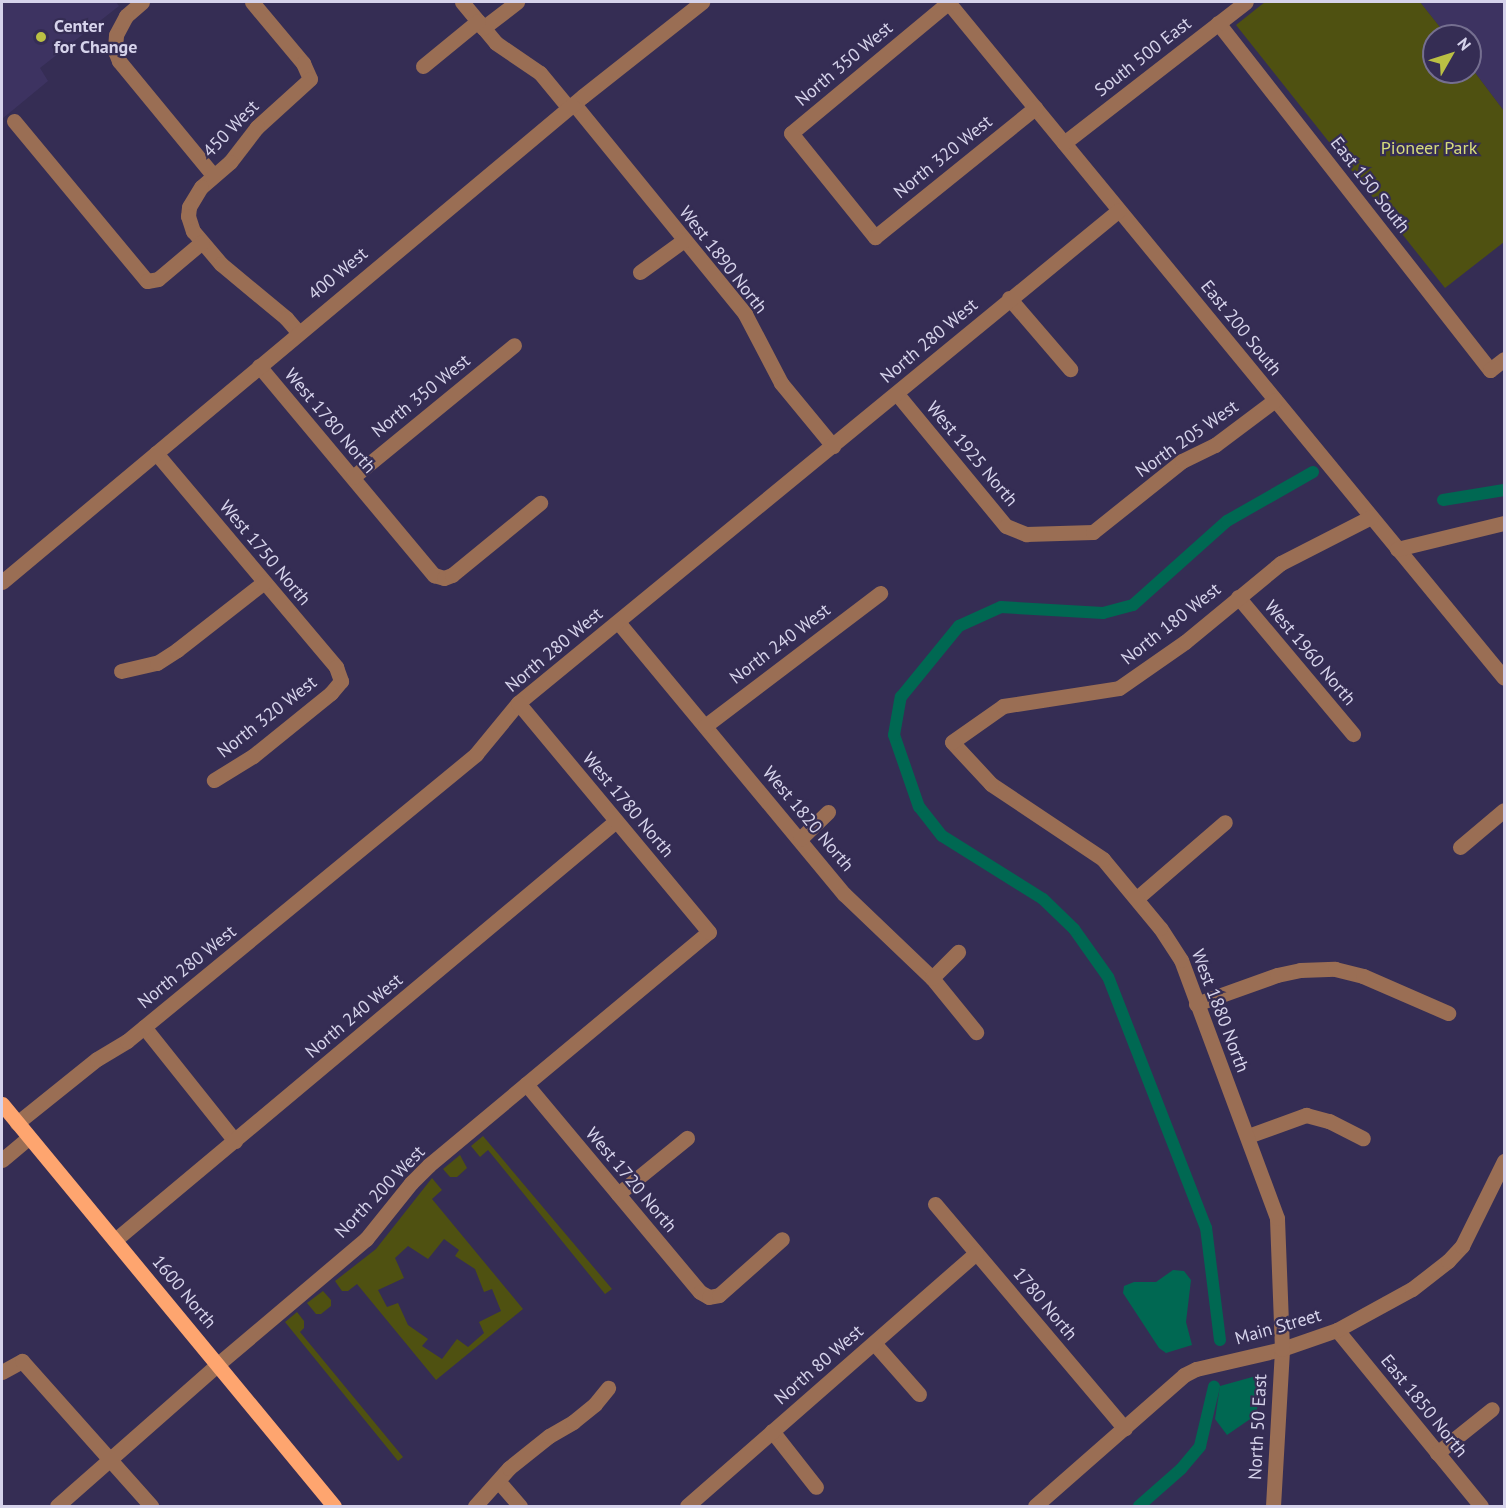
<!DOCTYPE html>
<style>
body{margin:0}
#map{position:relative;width:1506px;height:1508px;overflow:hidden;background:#352d54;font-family:"PT Sans",sans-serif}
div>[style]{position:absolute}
.built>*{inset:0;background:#3d3361}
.green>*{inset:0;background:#4f5111}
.water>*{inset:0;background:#006852}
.canal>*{height:12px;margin:-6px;padding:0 6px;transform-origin:6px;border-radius:6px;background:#006852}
.minor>*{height:15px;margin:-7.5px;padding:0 7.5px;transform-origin:7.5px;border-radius:7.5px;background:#9a6e54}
.major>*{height:15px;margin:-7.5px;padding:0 7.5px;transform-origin:7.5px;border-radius:7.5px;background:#fea56f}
.dots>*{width:16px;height:16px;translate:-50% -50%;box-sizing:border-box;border:3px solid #352d54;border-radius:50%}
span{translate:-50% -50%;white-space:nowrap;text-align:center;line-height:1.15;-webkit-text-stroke:4.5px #352d54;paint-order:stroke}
.poi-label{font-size:18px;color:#d6d3eb;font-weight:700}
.left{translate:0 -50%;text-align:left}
.street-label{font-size:18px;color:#d6d3eb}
.park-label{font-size:18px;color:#d7dc7c}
.frame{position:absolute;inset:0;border:3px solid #d6d3eb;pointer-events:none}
.north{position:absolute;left:1422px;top:24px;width:60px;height:60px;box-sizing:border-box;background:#352d54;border:2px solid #756f90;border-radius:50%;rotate:51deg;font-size:16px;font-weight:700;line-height:24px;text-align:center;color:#d6d3eb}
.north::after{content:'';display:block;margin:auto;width:21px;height:27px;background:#bbc044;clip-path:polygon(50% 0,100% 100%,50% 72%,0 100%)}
</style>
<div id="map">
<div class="built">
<div style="clip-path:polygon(2px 2px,116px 2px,119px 6px,40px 68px,48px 81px,2px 119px)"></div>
<div style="clip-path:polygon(1420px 2px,1504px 2px,1504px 111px,1470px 66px,1470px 36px,1447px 36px)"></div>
</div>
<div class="green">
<div style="clip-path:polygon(1265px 2px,1420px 2px,1447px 36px,1434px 36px,1434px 72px,1470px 72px,1470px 66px,1504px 111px,1504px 242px,1445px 288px,1236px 25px)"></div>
<div style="clip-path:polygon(483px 1136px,612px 1289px,605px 1294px,488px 1150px,480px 1157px,471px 1146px)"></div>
<div style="clip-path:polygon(460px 1155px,467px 1168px,457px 1177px,450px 1177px,443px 1169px)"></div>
<div style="clip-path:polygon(evenodd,432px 1178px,442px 1190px,432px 1199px,523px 1309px,436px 1380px,357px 1284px,348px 1291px,342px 1291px,335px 1281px,376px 1249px,432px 1178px,444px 1239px,459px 1250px,455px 1256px,475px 1269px,484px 1292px,492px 1289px,501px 1311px,479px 1322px,484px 1333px,468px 1347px,457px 1339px,442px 1359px,422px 1346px,428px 1339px,408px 1325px,398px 1303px,387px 1307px,378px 1290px,404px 1278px,395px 1258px,408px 1246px,428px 1259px,444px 1239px)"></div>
<div style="clip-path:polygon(323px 1291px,331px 1300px,331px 1306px,321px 1314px,316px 1314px,307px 1303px)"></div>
<div style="clip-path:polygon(297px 1312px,304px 1321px,304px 1328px,300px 1332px,403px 1457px,398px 1461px,285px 1322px)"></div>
</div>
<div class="water">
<div style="clip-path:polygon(1173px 1270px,1184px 1271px,1191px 1280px,1186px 1322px,1192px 1345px,1166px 1353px,1159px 1348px,1123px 1293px,1124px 1286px,1134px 1282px,1156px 1282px)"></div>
<div style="clip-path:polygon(1256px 1376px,1262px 1382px,1256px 1415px,1227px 1435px,1215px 1419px,1220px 1386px)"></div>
</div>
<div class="canal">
<div style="left:1443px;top:500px;width:62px;rotate:-9.3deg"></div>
<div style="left:1220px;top:1340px;width:113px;rotate:-97.1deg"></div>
<div style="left:1206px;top:1228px;width:269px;rotate:-111.3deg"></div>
<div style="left:1108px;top:977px;width:59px;rotate:-125.3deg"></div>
<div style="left:1074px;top:929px;width:43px;rotate:-135.9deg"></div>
<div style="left:1043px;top:899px;width:119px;rotate:-148deg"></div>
<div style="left:942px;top:836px;width:37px;rotate:-128deg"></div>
<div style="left:919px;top:807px;width:76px;rotate:-109.1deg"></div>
<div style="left:894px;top:735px;width:39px;rotate:-80deg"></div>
<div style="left:901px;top:697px;width:92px;rotate:-50.8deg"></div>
<div style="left:959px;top:626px;width:46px;rotate:-24.3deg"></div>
<div style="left:1001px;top:607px;width:102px;rotate:3.4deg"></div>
<div style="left:1103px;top:613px;width:31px;rotate:-15deg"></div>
<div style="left:1133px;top:605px;width:126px;rotate:-41.8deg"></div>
<div style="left:1227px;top:521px;width:99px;rotate:-29.7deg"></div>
<div style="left:1139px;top:1506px;width:56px;rotate:-41.4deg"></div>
<div style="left:1181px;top:1469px;width:30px;rotate:-50deg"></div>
<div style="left:1200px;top:1446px;width:61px;rotate:-76.7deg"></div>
</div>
<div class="minor">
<div style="left:142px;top:2px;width:21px;rotate:139deg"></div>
<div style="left:126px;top:16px;width:21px;rotate:118deg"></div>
<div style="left:116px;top:35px;width:16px;rotate:94deg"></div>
<div style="left:115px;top:51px;width:11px;rotate:68deg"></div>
<div style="left:119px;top:61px;width:148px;rotate:50.5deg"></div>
<div style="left:252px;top:2px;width:80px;rotate:50.1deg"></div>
<div style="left:303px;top:63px;width:17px;rotate:66deg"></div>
<div style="left:310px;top:79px;width:72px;rotate:137.8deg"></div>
<div style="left:257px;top:127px;width:44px;rotate:127.6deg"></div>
<div style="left:230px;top:162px;width:38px;rotate:139deg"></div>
<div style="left:201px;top:187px;width:23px;rotate:121deg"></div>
<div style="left:189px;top:207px;width:9px;rotate:96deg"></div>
<div style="left:188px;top:216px;width:16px;rotate:72deg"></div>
<div style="left:193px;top:231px;width:43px;rotate:49.7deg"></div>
<div style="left:221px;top:264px;width:85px;rotate:39.7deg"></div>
<div style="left:286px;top:318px;width:18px;rotate:49deg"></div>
<div style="left:462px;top:2px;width:53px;rotate:50.3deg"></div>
<div style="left:496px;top:43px;width:53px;rotate:34.3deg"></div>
<div style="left:540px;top:73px;width:45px;rotate:50.4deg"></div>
<div style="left:948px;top:2px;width:875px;rotate:50.56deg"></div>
<div style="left:949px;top:2px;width:205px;rotate:140.3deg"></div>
<div style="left:791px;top:133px;width:134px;rotate:51.1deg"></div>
<div style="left:875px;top:237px;width:206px;rotate:-38.9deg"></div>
<div style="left:1218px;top:23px;width:441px;rotate:51.9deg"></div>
<div style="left:1490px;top:370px;width:18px;rotate:-38deg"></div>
<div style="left:483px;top:28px;width:43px;rotate:-37.4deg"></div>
<div style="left:423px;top:66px;width:71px;rotate:-39.3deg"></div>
<div style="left:574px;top:104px;width:271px;rotate:50.8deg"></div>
<div style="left:745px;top:314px;width:78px;rotate:62.4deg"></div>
<div style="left:781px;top:383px;width:82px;rotate:50.5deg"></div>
<div style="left:14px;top:121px;width:208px;rotate:50.3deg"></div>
<div style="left:147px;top:281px;width:11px;rotate:-10deg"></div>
<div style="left:158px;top:279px;width:57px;rotate:-40.1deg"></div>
<div style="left:1064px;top:143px;width:230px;rotate:-37.8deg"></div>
<div style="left:640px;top:272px;width:54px;rotate:-36deg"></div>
<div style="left:1009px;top:298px;width:94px;rotate:49.3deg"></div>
<div style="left:259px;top:366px;width:273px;rotate:50.1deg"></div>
<div style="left:434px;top:575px;width:10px;rotate:17deg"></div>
<div style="left:444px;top:578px;width:9px;rotate:-21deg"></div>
<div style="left:452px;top:575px;width:114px;rotate:-39.3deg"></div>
<div style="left:897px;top:394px;width:171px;rotate:50.5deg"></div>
<div style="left:1006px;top:526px;width:22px;rotate:22deg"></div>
<div style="left:1026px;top:534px;width:67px;rotate:-1.7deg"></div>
<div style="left:1093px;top:532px;width:114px;rotate:-38.6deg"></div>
<div style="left:1182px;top:461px;width:37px;rotate:-26deg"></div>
<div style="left:1215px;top:445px;width:75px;rotate:-36.9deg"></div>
<div style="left:156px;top:453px;width:280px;rotate:49.9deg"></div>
<div style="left:336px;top:667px;width:15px;rotate:70deg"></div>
<div style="left:341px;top:681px;width:16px;rotate:130deg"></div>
<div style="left:331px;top:693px;width:100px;rotate:141.1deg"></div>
<div style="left:253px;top:756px;width:46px;rotate:148.4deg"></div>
<div style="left:353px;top:477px;width:208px;rotate:-39.3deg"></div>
<div style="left:1397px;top:549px;width:110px;rotate:-13.7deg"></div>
<div style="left:2px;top:582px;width:757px;rotate:-39.91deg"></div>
<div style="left:583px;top:96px;width:152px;rotate:-38.3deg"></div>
<div style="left:1238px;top:597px;width:179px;rotate:50deg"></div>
<div style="left:618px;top:622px;width:354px;rotate:50.3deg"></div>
<div style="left:844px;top:894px;width:122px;rotate:43.7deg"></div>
<div style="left:932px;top:978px;width:70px;rotate:50.8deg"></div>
<div style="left:121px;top:671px;width:37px;rotate:-13deg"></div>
<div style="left:157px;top:663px;width:24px;rotate:-33deg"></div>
<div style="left:177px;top:650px;width:110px;rotate:-38deg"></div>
<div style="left:705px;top:726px;width:220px;rotate:-37.2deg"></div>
<div style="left:800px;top:839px;width:39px;rotate:-44deg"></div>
<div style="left:1460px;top:847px;width:57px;rotate:-40.1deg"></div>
<div style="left:1137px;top:898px;width:116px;rotate:-40.8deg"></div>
<div style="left:932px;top:978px;width:37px;rotate:-45deg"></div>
<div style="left:1196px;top:1004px;width:86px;rotate:-19.7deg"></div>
<div style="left:1277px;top:975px;width:24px;rotate:-12deg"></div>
<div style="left:1300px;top:970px;width:35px;rotate:-2deg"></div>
<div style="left:1335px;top:969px;width:29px;rotate:14deg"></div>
<div style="left:1363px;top:976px;width:93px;rotate:23.5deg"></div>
<div style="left:144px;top:1027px;width:146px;rotate:51.4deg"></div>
<div style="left:526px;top:1084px;width:271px;rotate:50.1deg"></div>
<div style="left:700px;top:1292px;width:10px;rotate:29deg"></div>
<div style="left:709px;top:1297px;width:10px;rotate:-11deg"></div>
<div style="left:719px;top:1295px;width:84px;rotate:-41.6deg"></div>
<div style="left:17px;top:1123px;width:102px;rotate:-38.7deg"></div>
<div style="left:97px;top:1059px;width:35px;rotate:-31deg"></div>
<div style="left:127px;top:1041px;width:452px;rotate:-39.4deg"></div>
<div style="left:476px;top:754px;width:66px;rotate:-50.5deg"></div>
<div style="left:518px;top:703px;width:777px;rotate:-39.36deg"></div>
<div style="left:1248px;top:1136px;width:62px;rotate:-19.9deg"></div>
<div style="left:1306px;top:1115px;width:24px;rotate:15deg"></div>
<div style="left:1329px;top:1121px;width:38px;rotate:27deg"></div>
<div style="left:2px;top:1160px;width:35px;rotate:-40deg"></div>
<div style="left:618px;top:1194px;width:89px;rotate:-39.1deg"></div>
<div style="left:935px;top:1204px;width:294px;rotate:49.8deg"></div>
<div style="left:115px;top:1240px;width:653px;rotate:-39.91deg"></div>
<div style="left:1337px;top:1330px;width:227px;rotate:50.7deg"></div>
<div style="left:874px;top:1343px;width:68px;rotate:48.6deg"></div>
<div style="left:2px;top:1372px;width:23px;rotate:-29deg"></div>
<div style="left:22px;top:1361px;width:194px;rotate:48.3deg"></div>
<div style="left:772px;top:1431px;width:71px;rotate:51.8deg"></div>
<div style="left:1437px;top:1453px;width:70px;rotate:-38.7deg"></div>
<div style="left:499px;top:1482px;width:32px;rotate:49deg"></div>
<div style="left:57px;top:1506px;width:215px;rotate:-41.4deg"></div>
<div style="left:218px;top:1364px;width:194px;rotate:-40.2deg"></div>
<div style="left:366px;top:1239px;width:72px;rotate:-51.2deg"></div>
<div style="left:411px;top:1183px;width:25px;rotate:-45deg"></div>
<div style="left:429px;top:1165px;width:364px;rotate:-39.8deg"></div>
<div style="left:709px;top:932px;width:298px;rotate:-129.8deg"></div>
<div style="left:475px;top:1506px;width:51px;rotate:-48.2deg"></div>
<div style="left:509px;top:1468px;width:51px;rotate:-38.7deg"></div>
<div style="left:549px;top:1436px;width:28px;rotate:-30deg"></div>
<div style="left:573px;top:1422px;width:28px;rotate:-39deg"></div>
<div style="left:595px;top:1404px;width:21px;rotate:-51deg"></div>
<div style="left:687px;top:1506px;width:384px;rotate:-41.2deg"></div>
<div style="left:1035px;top:1506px;width:198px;rotate:-41.3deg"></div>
<div style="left:1184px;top:1375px;width:13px;rotate:-27deg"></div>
<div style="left:1196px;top:1369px;width:88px;rotate:-13.1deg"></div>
<div style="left:1282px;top:1349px;width:58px;rotate:-19.1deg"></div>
<div style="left:1337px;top:1330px;width:85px;rotate:-28.7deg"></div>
<div style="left:1412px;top:1289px;width:46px;rotate:-37.9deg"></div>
<div style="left:1448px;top:1261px;width:21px;rotate:-47deg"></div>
<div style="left:1462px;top:1246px;width:95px;rotate:-63.7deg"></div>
<div style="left:1273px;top:1506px;width:157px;rotate:-86.7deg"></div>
<div style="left:1282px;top:1349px;width:131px;rotate:-92.2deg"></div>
<div style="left:1277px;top:1218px;width:275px;rotate:-110.4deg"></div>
<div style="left:1181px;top:960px;width:38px;rotate:-123deg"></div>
<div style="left:1160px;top:928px;width:89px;rotate:-129.6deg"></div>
<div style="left:1103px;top:859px;width:135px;rotate:-146.2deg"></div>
<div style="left:991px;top:784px;width:57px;rotate:-132.9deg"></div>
<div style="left:952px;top:742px;width:62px;rotate:-35.2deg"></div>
<div style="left:1003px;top:706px;width:117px;rotate:-8.8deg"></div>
<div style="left:1119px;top:688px;width:80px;rotate:-34.9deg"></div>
<div style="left:1185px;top:642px;width:124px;rotate:-39.5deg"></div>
<div style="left:1281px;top:563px;width:101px;rotate:-27.1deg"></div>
</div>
<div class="major">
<div style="left:2px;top:1104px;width:521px;rotate:50.45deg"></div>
</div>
<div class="dots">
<div style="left:41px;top:37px;background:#bbc044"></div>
</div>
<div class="poi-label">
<span class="left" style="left:54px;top:37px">Center<br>for Change</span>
</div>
<div class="street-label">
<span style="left:1143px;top:57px;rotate:-38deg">South 500 East</span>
<span style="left:844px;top:64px;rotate:-40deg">North 350 West</span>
<span style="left:231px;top:129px;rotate:-46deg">450 West</span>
<span style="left:943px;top:157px;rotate:-39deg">North 320 West</span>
<span style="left:1370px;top:185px;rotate:52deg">East 150 South</span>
<span style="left:723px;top:260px;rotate:52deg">West 1890 North</span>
<span style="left:338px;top:274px;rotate:-40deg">400 West</span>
<span style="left:1241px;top:328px;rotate:51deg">East 200 South</span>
<span style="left:929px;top:341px;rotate:-40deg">North 280 West</span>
<span style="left:421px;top:396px;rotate:-39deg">North 350 West</span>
<span style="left:330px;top:421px;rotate:50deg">West 1780 North</span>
<span style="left:1187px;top:439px;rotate:-35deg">North 205 West</span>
<span style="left:972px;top:454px;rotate:50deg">West 1925 North</span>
<span style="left:265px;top:553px;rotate:50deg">West 1750 North</span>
<span style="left:1171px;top:624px;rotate:-38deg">North 180 West</span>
<span style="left:780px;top:644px;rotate:-37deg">North 240 West</span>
<span style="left:554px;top:650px;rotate:-40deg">North 280 West</span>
<span style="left:1310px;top:653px;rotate:50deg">West 1960 North</span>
<span style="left:267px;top:717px;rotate:-38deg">North 320 West</span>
<span style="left:628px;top:805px;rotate:50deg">West 1780 North</span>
<span style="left:808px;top:819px;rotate:50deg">West 1820 North</span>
<span style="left:187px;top:967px;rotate:-39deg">North 280 West</span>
<span style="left:1220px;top:1011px;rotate:69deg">West 1880 North</span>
<span style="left:354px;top:1016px;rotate:-40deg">North 240 West</span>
<span style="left:631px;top:1180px;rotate:50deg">West 1720 North</span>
<span style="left:380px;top:1192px;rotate:-46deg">North 200 West</span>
<span style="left:184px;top:1292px;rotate:50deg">1600 North</span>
<span style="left:1045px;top:1304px;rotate:50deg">1780 North</span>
<span style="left:1278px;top:1327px;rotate:-16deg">Main Street</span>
<span style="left:819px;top:1365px;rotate:-41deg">North 80 West</span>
<span style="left:1424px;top:1406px;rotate:51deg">East 1850 North</span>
<span style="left:1258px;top:1427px;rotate:-87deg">North 50 East</span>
</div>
<div class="park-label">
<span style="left:1429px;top:148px">Pioneer Park</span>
</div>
<div class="frame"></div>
<div class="north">N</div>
</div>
